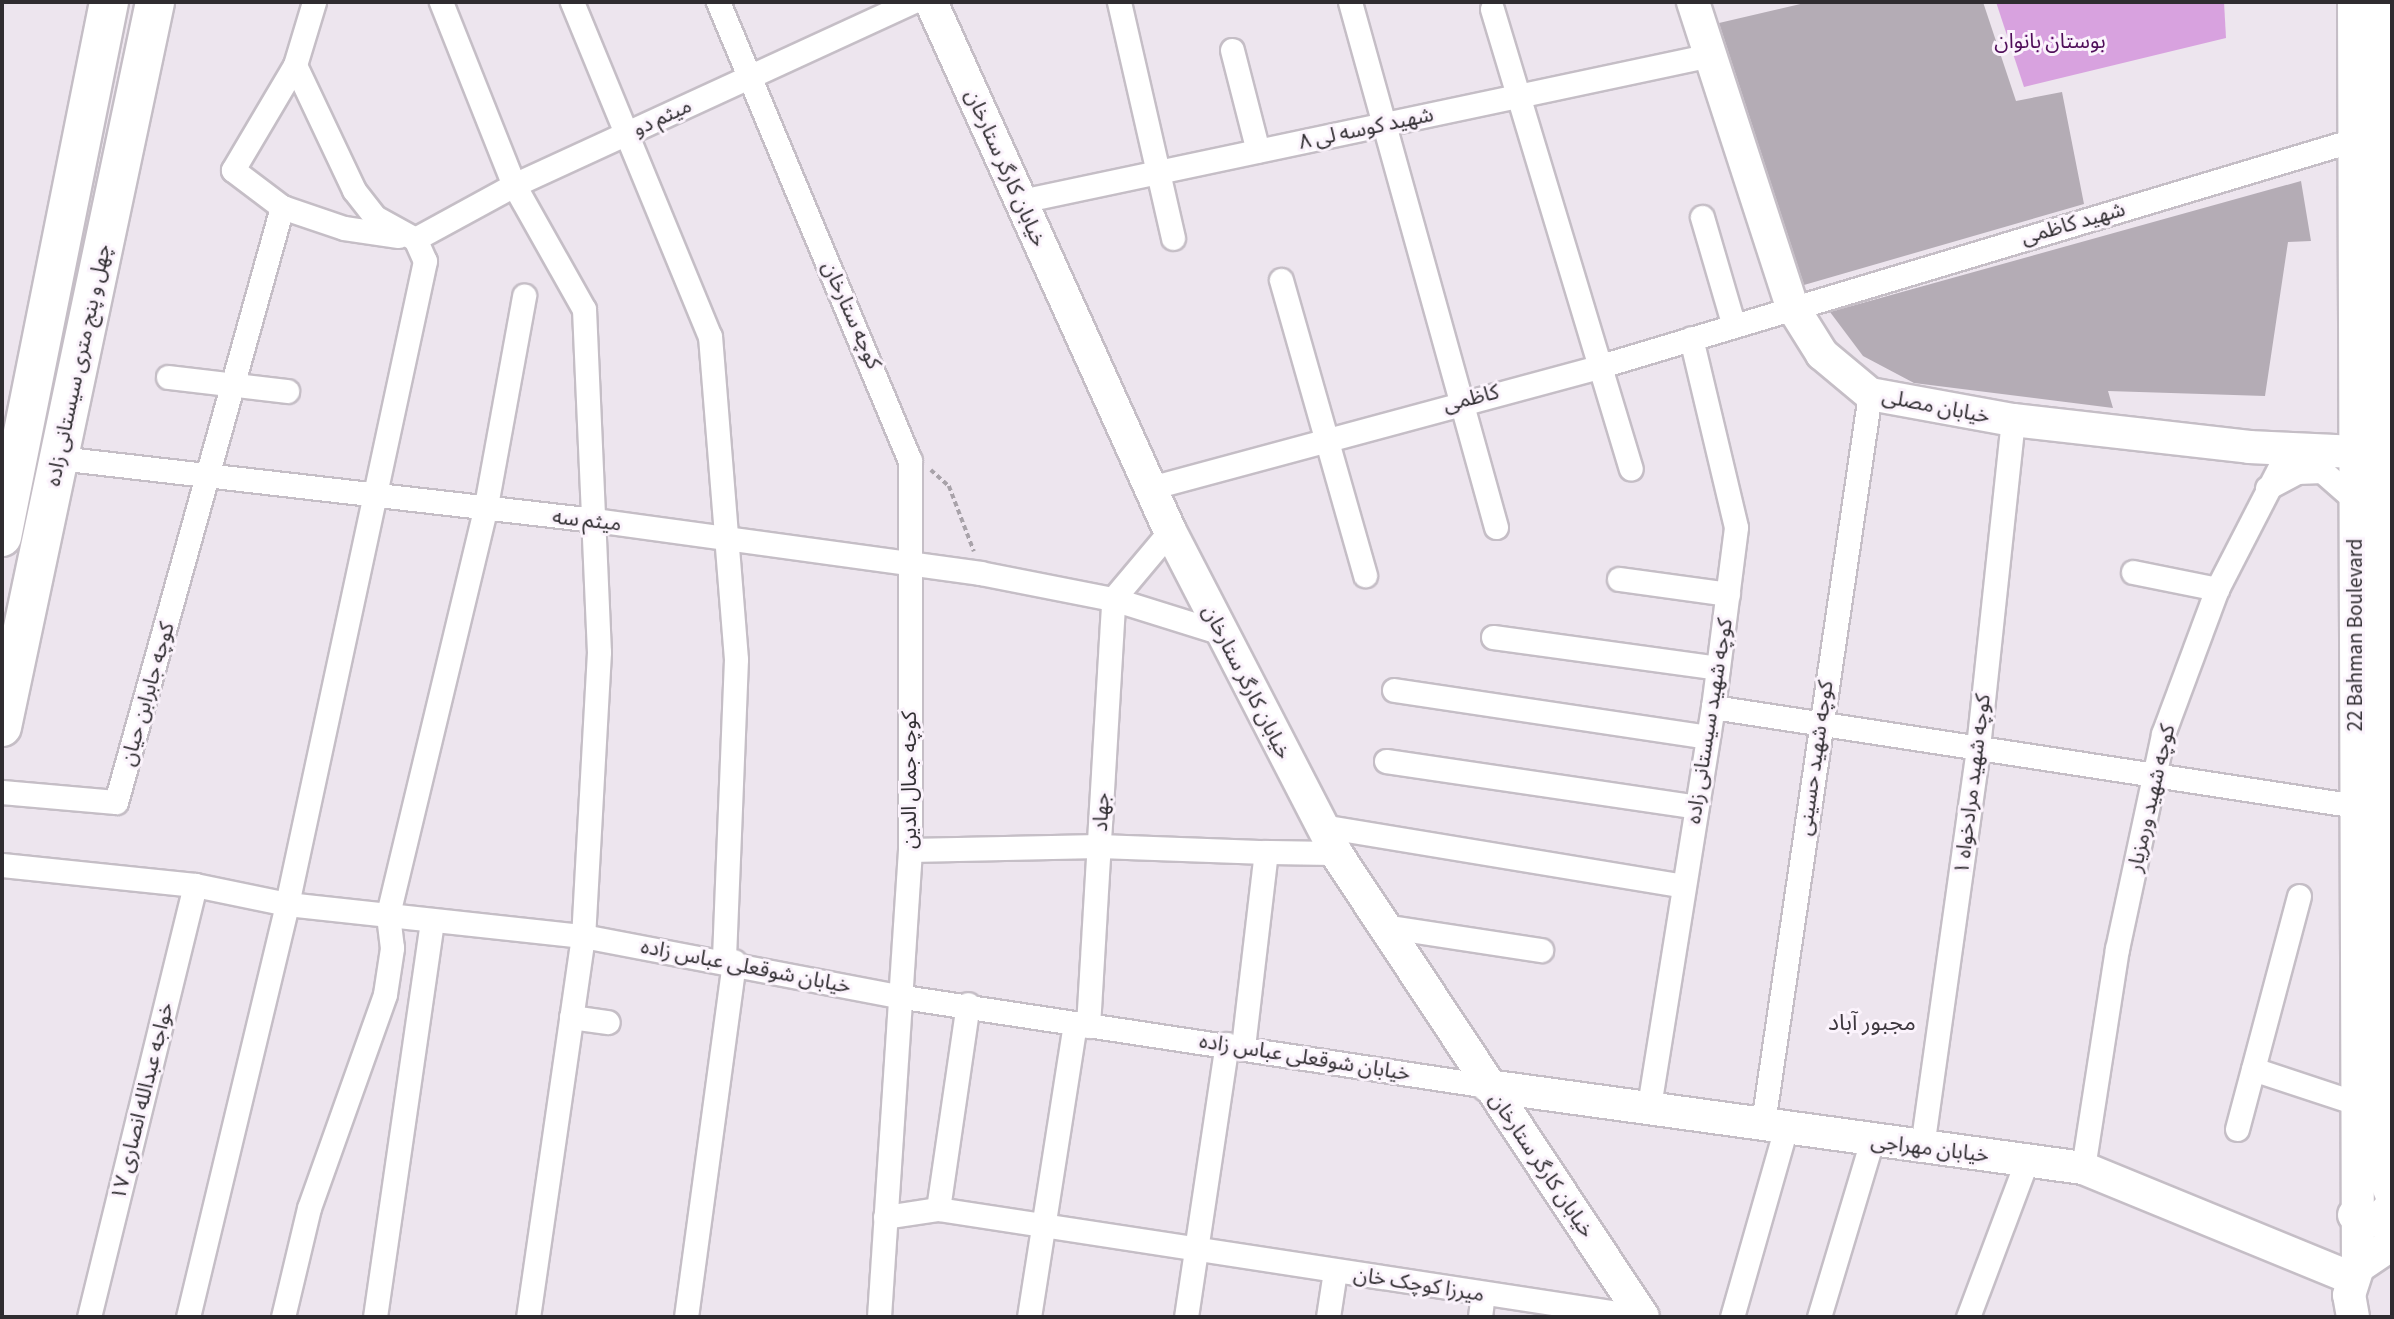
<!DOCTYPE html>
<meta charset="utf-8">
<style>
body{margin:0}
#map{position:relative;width:2394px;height:1319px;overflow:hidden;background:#ede5ee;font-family:"Source Sans 3","Noto Sans Arabic",sans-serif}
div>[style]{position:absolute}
.green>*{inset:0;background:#d8a2df}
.building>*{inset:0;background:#b4acb5}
.path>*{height:3.5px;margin-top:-1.75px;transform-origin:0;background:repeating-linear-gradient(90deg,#a8a2a9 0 5px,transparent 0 8.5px)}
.roads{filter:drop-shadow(2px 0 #c5bec6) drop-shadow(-2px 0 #c5bec6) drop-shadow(0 2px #c5bec6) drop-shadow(0 -2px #c5bec6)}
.street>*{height:23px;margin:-11.5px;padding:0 11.5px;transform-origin:11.5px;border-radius:11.5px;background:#fff}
.secondary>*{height:32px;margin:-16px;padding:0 16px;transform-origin:16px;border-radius:16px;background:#fff}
.highway>*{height:38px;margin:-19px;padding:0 19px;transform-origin:19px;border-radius:19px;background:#fff}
span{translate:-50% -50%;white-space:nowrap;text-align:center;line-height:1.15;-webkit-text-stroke:6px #fbf3fc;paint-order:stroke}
.park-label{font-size:21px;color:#4f0d59}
.street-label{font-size:21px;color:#2f2c30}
.neighbourhood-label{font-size:23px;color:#3e383f}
.frame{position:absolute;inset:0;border:4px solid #2f2c30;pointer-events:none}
</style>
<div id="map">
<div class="green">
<div style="clip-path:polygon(1996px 2px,2224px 2px,2226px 38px,2024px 87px)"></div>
</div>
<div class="building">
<div style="clip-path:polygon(1809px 2px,1983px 2px,2016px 101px,2062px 92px,2084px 204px,1804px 285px,1719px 23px)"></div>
<div style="clip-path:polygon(2301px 181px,2311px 241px,2288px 242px,2265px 396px,2108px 391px,2113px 408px,1914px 383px,1863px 356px,1830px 312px)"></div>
</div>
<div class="path">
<div style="left:931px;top:470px;width:24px;rotate:42deg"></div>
<div style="left:949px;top:486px;width:70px;rotate:69deg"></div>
</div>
<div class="roads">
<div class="street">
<div style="left:441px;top:2px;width:197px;rotate:68.3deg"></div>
<div style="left:514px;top:185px;width:142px;rotate:60.6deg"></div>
<div style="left:584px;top:309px;width:343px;rotate:87.5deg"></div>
<div style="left:599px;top:652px;width:284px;rotate:93.2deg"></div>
<div style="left:583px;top:936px;width:385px;rotate:98.2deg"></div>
<div style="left:572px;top:2px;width:361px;rotate:67.6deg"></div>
<div style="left:710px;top:336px;width:324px;rotate:85.4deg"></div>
<div style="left:736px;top:659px;width:302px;rotate:92.3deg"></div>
<div style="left:718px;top:2px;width:497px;rotate:67.3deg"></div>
<div style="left:910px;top:460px;width:390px;rotate:90deg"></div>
<div style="left:910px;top:850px;width:468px;rotate:93.8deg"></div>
<div style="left:1119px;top:2px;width:242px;rotate:77.1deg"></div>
<div style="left:1350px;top:2px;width:545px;rotate:74.46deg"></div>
<div style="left:1492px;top:9px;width:480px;rotate:73.2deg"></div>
<div style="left:1232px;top:50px;width:104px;rotate:75.6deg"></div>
<div style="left:295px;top:65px;width:122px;rotate:120.6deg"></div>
<div style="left:233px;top:170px;width:61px;rotate:37.1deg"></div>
<div style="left:282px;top:207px;width:65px;rotate:18.7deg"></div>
<div style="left:344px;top:228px;width:55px;rotate:8.4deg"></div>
<div style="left:1021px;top:201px;width:705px;rotate:-11.95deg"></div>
<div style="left:1702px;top:217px;width:110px;rotate:73.7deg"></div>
<div style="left:415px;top:239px;width:113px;rotate:-28.6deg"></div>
<div style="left:514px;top:185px;width:438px;rotate:-24.7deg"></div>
<div style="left:1281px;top:280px;width:307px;rotate:74.1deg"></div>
<div style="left:168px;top:377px;width:120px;rotate:6.7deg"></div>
<div style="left:59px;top:458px;width:539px;rotate:6.61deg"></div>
<div style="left:594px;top:520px;width:390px;rotate:7.8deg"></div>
<div style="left:980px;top:573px;width:136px;rotate:11.1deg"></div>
<div style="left:1113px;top:599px;width:114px;rotate:17.3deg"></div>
<div style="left:1150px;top:488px;width:467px;rotate:-15.1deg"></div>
<div style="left:1601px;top:366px;width:786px;rotate:-16.71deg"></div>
<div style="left:2267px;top:488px;width:34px;rotate:-28deg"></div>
<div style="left:2297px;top:472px;width:25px;rotate:-2deg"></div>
<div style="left:2322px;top:471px;width:44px;rotate:41.3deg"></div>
<div style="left:2133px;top:572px;width:86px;rotate:11.4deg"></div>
<div style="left:1619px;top:579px;width:110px;rotate:7.8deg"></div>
<div style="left:1113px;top:599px;width:89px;rotate:-50deg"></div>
<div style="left:1493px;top:637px;width:227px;rotate:7.8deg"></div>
<div style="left:1394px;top:690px;width:317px;rotate:8.5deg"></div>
<div style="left:1713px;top:707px;width:651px;rotate:8.75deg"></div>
<div style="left:1386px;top:761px;width:313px;rotate:8.4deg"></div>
<div style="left:2px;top:792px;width:114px;rotate:5deg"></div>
<div style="left:116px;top:802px;width:618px;rotate:-74.41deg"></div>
<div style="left:1322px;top:826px;width:366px;rotate:9.4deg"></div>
<div style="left:910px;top:850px;width:189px;rotate:-1.2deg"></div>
<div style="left:1099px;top:846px;width:167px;rotate:2.1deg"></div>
<div style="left:2px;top:865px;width:194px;rotate:5.9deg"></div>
<div style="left:195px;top:885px;width:94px;rotate:11.7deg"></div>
<div style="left:287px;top:904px;width:298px;rotate:6.2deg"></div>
<div style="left:583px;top:936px;width:320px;rotate:10.8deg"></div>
<div style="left:897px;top:996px;width:598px;rotate:8.66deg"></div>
<div style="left:1384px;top:926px;width:159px;rotate:8.7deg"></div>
<div style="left:571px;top:1017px;width:37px;rotate:8deg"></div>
<div style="left:1088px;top:1026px;width:428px;rotate:-86.6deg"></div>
<div style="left:1243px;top:1047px;width:196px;rotate:-83.3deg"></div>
<div style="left:1266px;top:852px;width:70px;rotate:0.8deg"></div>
<div style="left:2253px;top:1069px;width:108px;rotate:18.3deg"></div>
<div style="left:1649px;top:1106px;width:404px;rotate:-80.9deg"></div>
<div style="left:1713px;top:707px;width:181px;rotate:-82.7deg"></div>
<div style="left:1736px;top:527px;width:194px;rotate:-103.4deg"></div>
<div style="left:1763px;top:1123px;width:737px;rotate:-81.65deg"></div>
<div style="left:2237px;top:1129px;width:241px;rotate:-75.1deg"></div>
<div style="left:1922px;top:1147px;width:404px;rotate:-82deg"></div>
<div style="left:1978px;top:747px;width:329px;rotate:-83.9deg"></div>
<div style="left:2083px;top:1168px;width:222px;rotate:-81.2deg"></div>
<div style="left:2117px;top:949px;width:220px;rotate:-77.9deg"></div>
<div style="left:2163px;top:734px;width:155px;rotate:-69.6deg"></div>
<div style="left:2217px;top:589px;width:157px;rotate:-62.8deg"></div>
<div style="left:938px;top:1209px;width:207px;rotate:-81.7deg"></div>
<div style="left:885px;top:1217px;width:54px;rotate:-8.6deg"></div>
<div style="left:938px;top:1209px;width:713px;rotate:8.71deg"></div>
<div style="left:89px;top:1317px;width:445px;rotate:-76.2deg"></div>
<div style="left:188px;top:1317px;width:425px;rotate:-76.5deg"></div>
<div style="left:287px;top:904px;width:658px;rotate:-77.89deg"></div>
<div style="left:425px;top:261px;width:24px;rotate:-114deg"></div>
<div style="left:415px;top:239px;width:46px;rotate:-151.2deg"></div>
<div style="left:375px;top:217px;width:34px;rotate:-128deg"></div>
<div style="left:354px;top:190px;width:138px;rotate:-115.3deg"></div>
<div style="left:295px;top:65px;width:66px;rotate:-73.2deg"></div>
<div style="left:283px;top:1317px;width:112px;rotate:-76.6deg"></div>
<div style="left:309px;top:1208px;width:227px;rotate:-70.4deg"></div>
<div style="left:385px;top:994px;width:47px;rotate:-81.3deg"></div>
<div style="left:392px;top:948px;width:34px;rotate:-97deg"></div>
<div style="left:388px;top:914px;width:415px;rotate:-76.5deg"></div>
<div style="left:485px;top:511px;width:219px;rotate:-79.7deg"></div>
<div style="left:375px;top:1317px;width:400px;rotate:-81.8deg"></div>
<div style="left:686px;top:1317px;width:359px;rotate:-82.3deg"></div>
<div style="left:1029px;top:1317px;width:297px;rotate:-81.1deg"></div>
<div style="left:1186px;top:1317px;width:276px;rotate:-81.5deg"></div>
<div style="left:1328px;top:1317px;width:47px;rotate:-81.3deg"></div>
<div style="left:1480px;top:1317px;width:23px;rotate:-83deg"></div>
<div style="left:1732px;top:1317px;width:198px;rotate:-74.1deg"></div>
<div style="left:1819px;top:1317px;width:185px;rotate:-73.3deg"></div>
<div style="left:1968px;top:1317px;width:168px;rotate:-69.4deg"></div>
</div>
<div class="secondary">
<div style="left:931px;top:2px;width:580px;rotate:65.69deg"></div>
<div style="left:1170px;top:531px;width:362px;rotate:62.7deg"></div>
<div style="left:1336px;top:853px;width:556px;rotate:56.51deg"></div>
<div style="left:1693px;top:2px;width:320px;rotate:72deg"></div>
<div style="left:1792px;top:306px;width:57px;rotate:58deg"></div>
<div style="left:1822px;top:354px;width:62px;rotate:39.8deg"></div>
<div style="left:1870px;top:394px;width:145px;rotate:10.3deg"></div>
<div style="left:2013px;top:420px;width:238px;rotate:6.5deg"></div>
<div style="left:2249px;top:447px;width:125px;rotate:2.7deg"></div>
<div style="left:2354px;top:2px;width:1265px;rotate:89.82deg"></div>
<div style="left:2384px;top:2px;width:1137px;rotate:90.05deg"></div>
<div style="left:2383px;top:1139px;width:35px;rotate:90deg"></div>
<div style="left:2383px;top:1174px;width:24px;rotate:68deg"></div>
<div style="left:1488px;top:1086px;width:601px;rotate:7.85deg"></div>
<div style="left:2083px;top:1168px;width:292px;rotate:22.3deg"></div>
<div style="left:2354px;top:1215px;width:25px;rotate:14deg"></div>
<div style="left:2378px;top:1221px;width:21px;rotate:-49deg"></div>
<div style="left:2353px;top:1317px;width:22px;rotate:-100deg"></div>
<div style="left:2349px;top:1295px;width:29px;rotate:-72deg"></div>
<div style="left:2358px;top:1267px;width:41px;rotate:-34.1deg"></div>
</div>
<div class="highway">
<div style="left:2px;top:537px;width:546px;rotate:-78.69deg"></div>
<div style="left:2px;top:727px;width:741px;rotate:-78.08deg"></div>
</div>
</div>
<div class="park-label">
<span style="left:2050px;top:41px">بوستان بانوان</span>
</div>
<div class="street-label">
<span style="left:662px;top:117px;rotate:-25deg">میثم دو</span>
<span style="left:1366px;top:128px;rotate:-12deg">شهید کوسه لی ۸</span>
<span style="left:1006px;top:168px;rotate:66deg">خیابان کارگر ستارخان</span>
<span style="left:2073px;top:223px;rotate:-16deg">شهید کاظمی</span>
<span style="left:852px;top:315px;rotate:66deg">کوچه ستارخان</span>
<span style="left:78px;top:365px;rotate:-78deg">چهل و پنج متری سیستانی زاده</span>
<span style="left:1471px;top:398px;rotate:-14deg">کاظمی</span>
<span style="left:1936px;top:406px;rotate:11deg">خیابان مصلی</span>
<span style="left:587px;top:520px;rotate:6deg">میثم سه</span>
<span style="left:2355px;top:635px;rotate:-90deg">22 Bahman Boulevard</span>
<span style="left:1247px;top:682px;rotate:63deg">خیابان کارگر ستارخان</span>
<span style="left:147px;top:694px;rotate:-74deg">کوچه جابرابن حیان</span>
<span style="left:1709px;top:721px;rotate:-81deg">کوچه شهید سیستانی زاده</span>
<span style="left:1815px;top:758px;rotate:-82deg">کوچه شهید حسینی</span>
<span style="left:909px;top:780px;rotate:-90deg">کوچه جمال الدین</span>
<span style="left:1972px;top:784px;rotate:-83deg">۱ کوچه شهید مرادخواه</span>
<span style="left:2151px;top:798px;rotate:-77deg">کوچه شهید ورمزیار</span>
<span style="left:1101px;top:812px;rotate:-87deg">جهاد</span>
<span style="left:746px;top:966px;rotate:11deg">خیابان شوقعلی عباس زاده</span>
<span style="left:1305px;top:1057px;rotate:9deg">خیابان شوقعلی عباس زاده</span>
<span style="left:142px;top:1101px;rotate:-76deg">خواجه عبدالله انصاری ۱۷</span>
<span style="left:1930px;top:1148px;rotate:7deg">خیابان مهراجی</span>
<span style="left:1542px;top:1165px;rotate:56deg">خیابان کارگر ستارخان</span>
<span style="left:1419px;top:1284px;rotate:9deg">میرزا کوچک خان</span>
</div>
<div class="neighbourhood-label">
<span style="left:1872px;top:1023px">مجبور آباد</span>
</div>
<div class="frame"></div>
</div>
